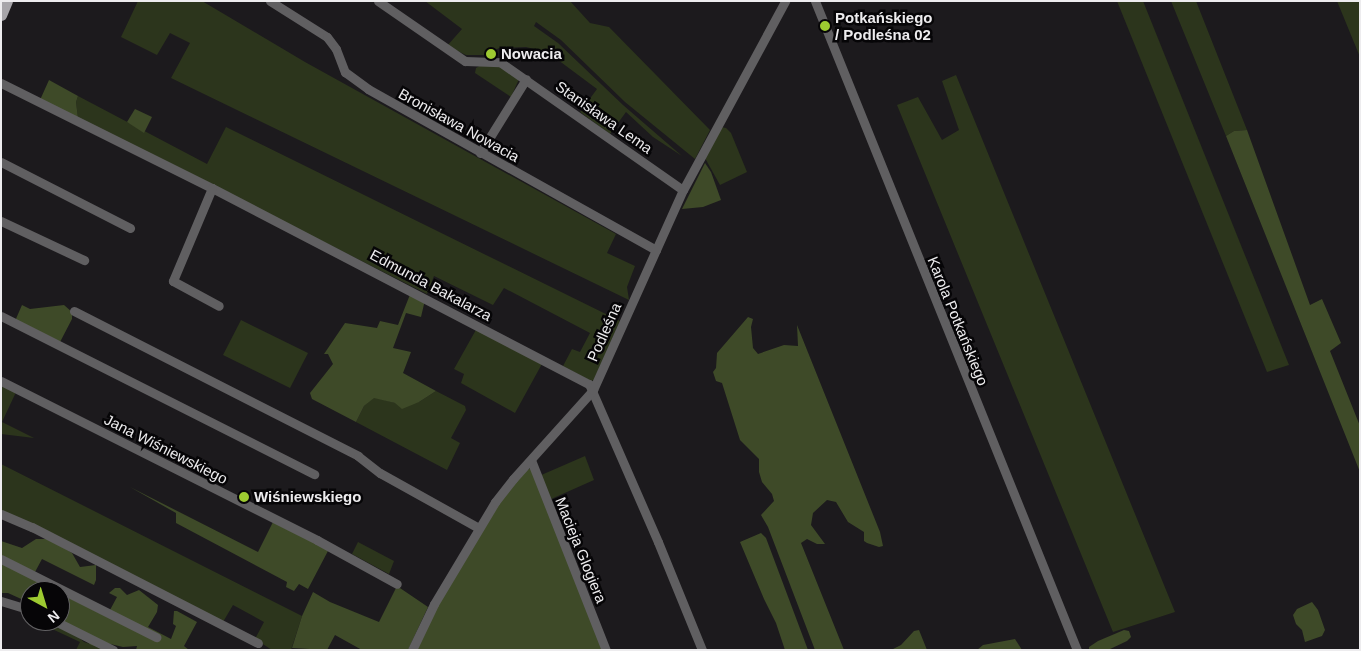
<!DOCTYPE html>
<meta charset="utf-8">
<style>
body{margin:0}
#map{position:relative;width:1361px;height:651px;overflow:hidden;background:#1c1a1d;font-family:Helvetica,sans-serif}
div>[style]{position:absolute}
.green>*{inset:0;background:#2c351c}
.forest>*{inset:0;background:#3e4a28}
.minor>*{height:9px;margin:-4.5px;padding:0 4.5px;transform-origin:4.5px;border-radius:4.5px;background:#605f61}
.major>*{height:11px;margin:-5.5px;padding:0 5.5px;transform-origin:5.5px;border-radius:5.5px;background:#a7a5a9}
.dots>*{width:14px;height:14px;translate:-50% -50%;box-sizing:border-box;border:2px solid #060507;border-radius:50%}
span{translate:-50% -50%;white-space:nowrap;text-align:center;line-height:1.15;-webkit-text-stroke:5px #060507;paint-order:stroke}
.poi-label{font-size:15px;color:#edecee;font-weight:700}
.left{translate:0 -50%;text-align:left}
.street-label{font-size:15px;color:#edecee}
.frame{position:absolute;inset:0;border:2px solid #edecee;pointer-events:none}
.north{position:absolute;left:20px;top:581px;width:50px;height:50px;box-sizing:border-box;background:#060507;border:1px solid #626163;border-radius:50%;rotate:141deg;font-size:14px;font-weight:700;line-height:20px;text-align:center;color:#edecee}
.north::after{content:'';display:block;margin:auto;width:18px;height:22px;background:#9dca31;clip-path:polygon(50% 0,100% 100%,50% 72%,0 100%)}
</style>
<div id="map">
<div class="green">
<div style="clip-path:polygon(138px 1px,202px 1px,305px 62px,616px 234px,607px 253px,635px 266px,627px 287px,629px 300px,171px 78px,190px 43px,170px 33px,157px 55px,121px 37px)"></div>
<div style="clip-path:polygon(425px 1px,570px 1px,590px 23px,609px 27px,710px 130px,695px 159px,625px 102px,561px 40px,536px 22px,534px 26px,558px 43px,623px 105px,682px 156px,653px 137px,626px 112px,610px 134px,580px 112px,597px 89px,558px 60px,546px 52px,526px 47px,499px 48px,487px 55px,466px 55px,447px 46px,462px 29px)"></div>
<div style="clip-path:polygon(1117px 1px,1143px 1px,1289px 365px,1267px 372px)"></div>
<div style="clip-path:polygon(1171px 1px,1196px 1px,1247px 130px,1234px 131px,1226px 136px)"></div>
<div style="clip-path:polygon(1337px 1px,1360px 1px,1360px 57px)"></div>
<div style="clip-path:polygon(481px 65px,501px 65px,519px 79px,511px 97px,475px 73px,476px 68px)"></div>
<div style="clip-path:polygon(956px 75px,1175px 612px,1113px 632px,897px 105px,918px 97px,942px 140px,959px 130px,942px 81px)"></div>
<div style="clip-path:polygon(78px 96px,207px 164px,226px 127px,620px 321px,594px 380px,591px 381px,563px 366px,572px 349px,580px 352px,590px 333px,504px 288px,493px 305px,434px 276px,427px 294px,78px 118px,76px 102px)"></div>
<div style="clip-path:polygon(721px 127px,726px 128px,731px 133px,747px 172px,720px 185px,705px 158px)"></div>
<div style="clip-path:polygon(241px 320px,308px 353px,290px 388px,223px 355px)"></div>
<div style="clip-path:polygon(477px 328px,543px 362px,515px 413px,461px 383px,464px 374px,454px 369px)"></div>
<div style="clip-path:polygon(1px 382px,17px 390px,2px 422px,34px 438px,1px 434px)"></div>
<div style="clip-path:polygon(436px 391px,465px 406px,466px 410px,451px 438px,460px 443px,447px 470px,356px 422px,364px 406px,374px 397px,395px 403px,419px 402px)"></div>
<div style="clip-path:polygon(585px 456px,594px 480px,549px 500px,539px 476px)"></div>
<div style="clip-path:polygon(1px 464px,302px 616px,291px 650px,272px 650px,255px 639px,264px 622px,233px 605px,223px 622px,1px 512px)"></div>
<div style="clip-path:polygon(358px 542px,394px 561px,389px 574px,352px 554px)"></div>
<div style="clip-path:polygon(35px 621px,49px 621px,71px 631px,84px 642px,109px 650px,76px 650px,80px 642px)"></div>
</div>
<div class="forest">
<div style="clip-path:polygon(49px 80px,78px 96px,76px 102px,78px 118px,40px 100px)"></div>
<div style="clip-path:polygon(135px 109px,152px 117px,144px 133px,127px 122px)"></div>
<div style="clip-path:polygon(1247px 130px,1310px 305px,1322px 299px,1341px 343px,1330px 351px,1360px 426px,1360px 472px,1226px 136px,1234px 131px)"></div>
<div style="clip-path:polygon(705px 163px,711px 172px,721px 200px,703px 207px,682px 209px)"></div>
<div style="clip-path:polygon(411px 292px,425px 300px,421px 317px,406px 313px,393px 348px,411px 352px,403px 373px,436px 391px,419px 402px,402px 409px,395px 403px,374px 398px,364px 406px,356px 422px,312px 399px,310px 393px,333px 364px,328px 354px,324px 354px,345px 323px,377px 328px,380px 321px,398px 325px)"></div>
<div style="clip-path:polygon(22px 305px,30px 309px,64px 305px,72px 312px,72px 319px,59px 344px,15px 321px)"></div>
<div style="clip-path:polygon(748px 317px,753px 319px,751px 327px,753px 348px,758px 354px,784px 345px,798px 346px,797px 325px,880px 532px,883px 546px,879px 547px,867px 543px,864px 541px,864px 532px,848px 522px,836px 502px,827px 500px,813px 513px,811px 525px,825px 544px,817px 544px,807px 539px,801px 543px,844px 650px,815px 650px,768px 527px,761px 515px,774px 501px,772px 494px,762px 482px,759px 472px,759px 459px,740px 440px,722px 383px,716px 381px,713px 372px,716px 368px,717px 353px)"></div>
<div style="clip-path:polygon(531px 468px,603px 650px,415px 650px,432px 616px,500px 501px,524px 472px)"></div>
<div style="clip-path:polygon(130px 487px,258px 552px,273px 522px,329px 549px,308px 589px,299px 584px,294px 591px,286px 587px,287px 582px,176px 523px,176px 513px)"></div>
<div style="clip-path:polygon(761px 533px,766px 538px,808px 650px,785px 650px,776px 623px,764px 599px,740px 542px)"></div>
<div style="clip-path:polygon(36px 539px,49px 539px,64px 548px,72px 553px,80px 567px,96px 565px,96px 580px,94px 585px,42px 559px,35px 572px,110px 610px,117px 597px,109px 593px,115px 588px,120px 588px,127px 595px,139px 590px,158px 605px,157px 612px,148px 627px,171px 639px,176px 626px,173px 624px,174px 611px,177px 611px,197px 622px,184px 646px,189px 650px,136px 650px,137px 646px,123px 647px,106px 643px,99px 647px,91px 645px,60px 621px,60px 591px,30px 591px,30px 603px,8px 593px,1px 593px,1px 541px,22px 548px)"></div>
<div style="clip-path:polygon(397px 586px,428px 607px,408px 650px,362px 650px,335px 635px,327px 650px,292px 648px,302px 616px,313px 592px,330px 602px,379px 622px)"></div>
<div style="clip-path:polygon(1312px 602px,1318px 610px,1325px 630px,1322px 636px,1305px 642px,1302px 630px,1296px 624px,1293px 615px,1297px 609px)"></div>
<div style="clip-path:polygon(919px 630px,927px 650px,891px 650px,901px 645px,914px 631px)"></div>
<div style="clip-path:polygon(1124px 630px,1129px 631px,1131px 637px,1127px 641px,1108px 650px,1089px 650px,1089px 647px,1098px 641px)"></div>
<div style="clip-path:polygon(1015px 639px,1022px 650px,977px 650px,983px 645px)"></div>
</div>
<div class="minor">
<div style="left:270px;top:1px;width:67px;rotate:32.3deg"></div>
<div style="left:327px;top:37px;width:15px;rotate:53deg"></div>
<div style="left:336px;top:49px;width:25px;rotate:69deg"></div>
<div style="left:345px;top:72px;width:29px;rotate:36deg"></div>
<div style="left:368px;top:89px;width:330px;rotate:29.2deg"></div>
<div style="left:378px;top:1px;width:106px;rotate:34.6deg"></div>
<div style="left:465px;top:61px;width:35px;rotate:2deg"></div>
<div style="left:500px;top:62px;width:223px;rotate:35deg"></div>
<div style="left:815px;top:1px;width:700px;rotate:68.02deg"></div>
<div style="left:1px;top:83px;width:236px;rotate:26.5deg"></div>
<div style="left:212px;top:188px;width:425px;rotate:27.5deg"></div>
<div style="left:589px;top:384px;width:172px;rotate:66.4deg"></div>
<div style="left:658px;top:542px;width:117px;rotate:67.8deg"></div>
<div style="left:480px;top:153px;width:87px;rotate:-58.1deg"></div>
<div style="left:1px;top:162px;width:145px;rotate:27.1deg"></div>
<div style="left:212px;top:188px;width:101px;rotate:112.8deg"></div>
<div style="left:173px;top:281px;width:52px;rotate:28.5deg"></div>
<div style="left:1px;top:221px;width:92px;rotate:25.2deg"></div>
<div style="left:74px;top:311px;width:319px;rotate:27deg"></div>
<div style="left:358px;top:456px;width:28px;rotate:38deg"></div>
<div style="left:380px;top:473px;width:113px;rotate:29.1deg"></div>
<div style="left:1px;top:316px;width:351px;rotate:26.8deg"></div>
<div style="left:1px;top:381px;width:354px;rotate:26.7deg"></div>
<div style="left:317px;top:540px;width:91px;rotate:28.8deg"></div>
<div style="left:531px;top:460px;width:204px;rotate:68.5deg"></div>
<div style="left:1px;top:514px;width:34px;rotate:23deg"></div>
<div style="left:32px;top:527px;width:254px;rotate:27.2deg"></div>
<div style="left:1px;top:559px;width:174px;rotate:26.7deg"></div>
<div style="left:1px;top:601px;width:30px;rotate:17deg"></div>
<div style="left:55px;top:621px;width:65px;rotate:26.6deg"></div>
<div style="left:412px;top:650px;width:51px;rotate:-64.4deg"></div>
<div style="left:434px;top:604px;width:119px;rotate:-59.1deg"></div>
<div style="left:495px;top:502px;width:29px;rotate:-52deg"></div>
<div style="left:513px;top:479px;width:120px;rotate:-48deg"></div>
<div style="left:593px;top:390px;width:219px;rotate:-65.8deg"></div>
<div style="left:683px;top:190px;width:215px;rotate:-61.6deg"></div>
</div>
<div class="major">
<div style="left:1px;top:15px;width:15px;rotate:-67deg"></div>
</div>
<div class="dots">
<div style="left:825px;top:26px;background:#9dca31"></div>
<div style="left:491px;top:54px;background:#9dca31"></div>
<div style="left:244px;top:497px;background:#9dca31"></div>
</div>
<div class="poi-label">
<span class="left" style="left:835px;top:26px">Potkańskiego<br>/ Podleśna 02</span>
<span class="left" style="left:501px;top:54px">Nowacia</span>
<span class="left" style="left:254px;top:497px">Wiśniewskiego</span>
</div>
<div class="street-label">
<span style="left:604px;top:117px;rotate:35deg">Stanisława Lema</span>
<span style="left:459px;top:125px;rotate:29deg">Bronisława Nowacia</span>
<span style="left:431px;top:285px;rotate:28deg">Edmunda Bakalarza</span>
<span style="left:958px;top:321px;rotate:68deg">Karola Potkańskiego</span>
<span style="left:604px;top:332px;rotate:-66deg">Podleśna</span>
<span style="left:166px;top:449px;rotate:27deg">Jana Wiśniewskiego</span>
<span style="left:581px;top:550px;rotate:68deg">Macieja Glogiera</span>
</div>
<div class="frame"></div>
<div class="north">N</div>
</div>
